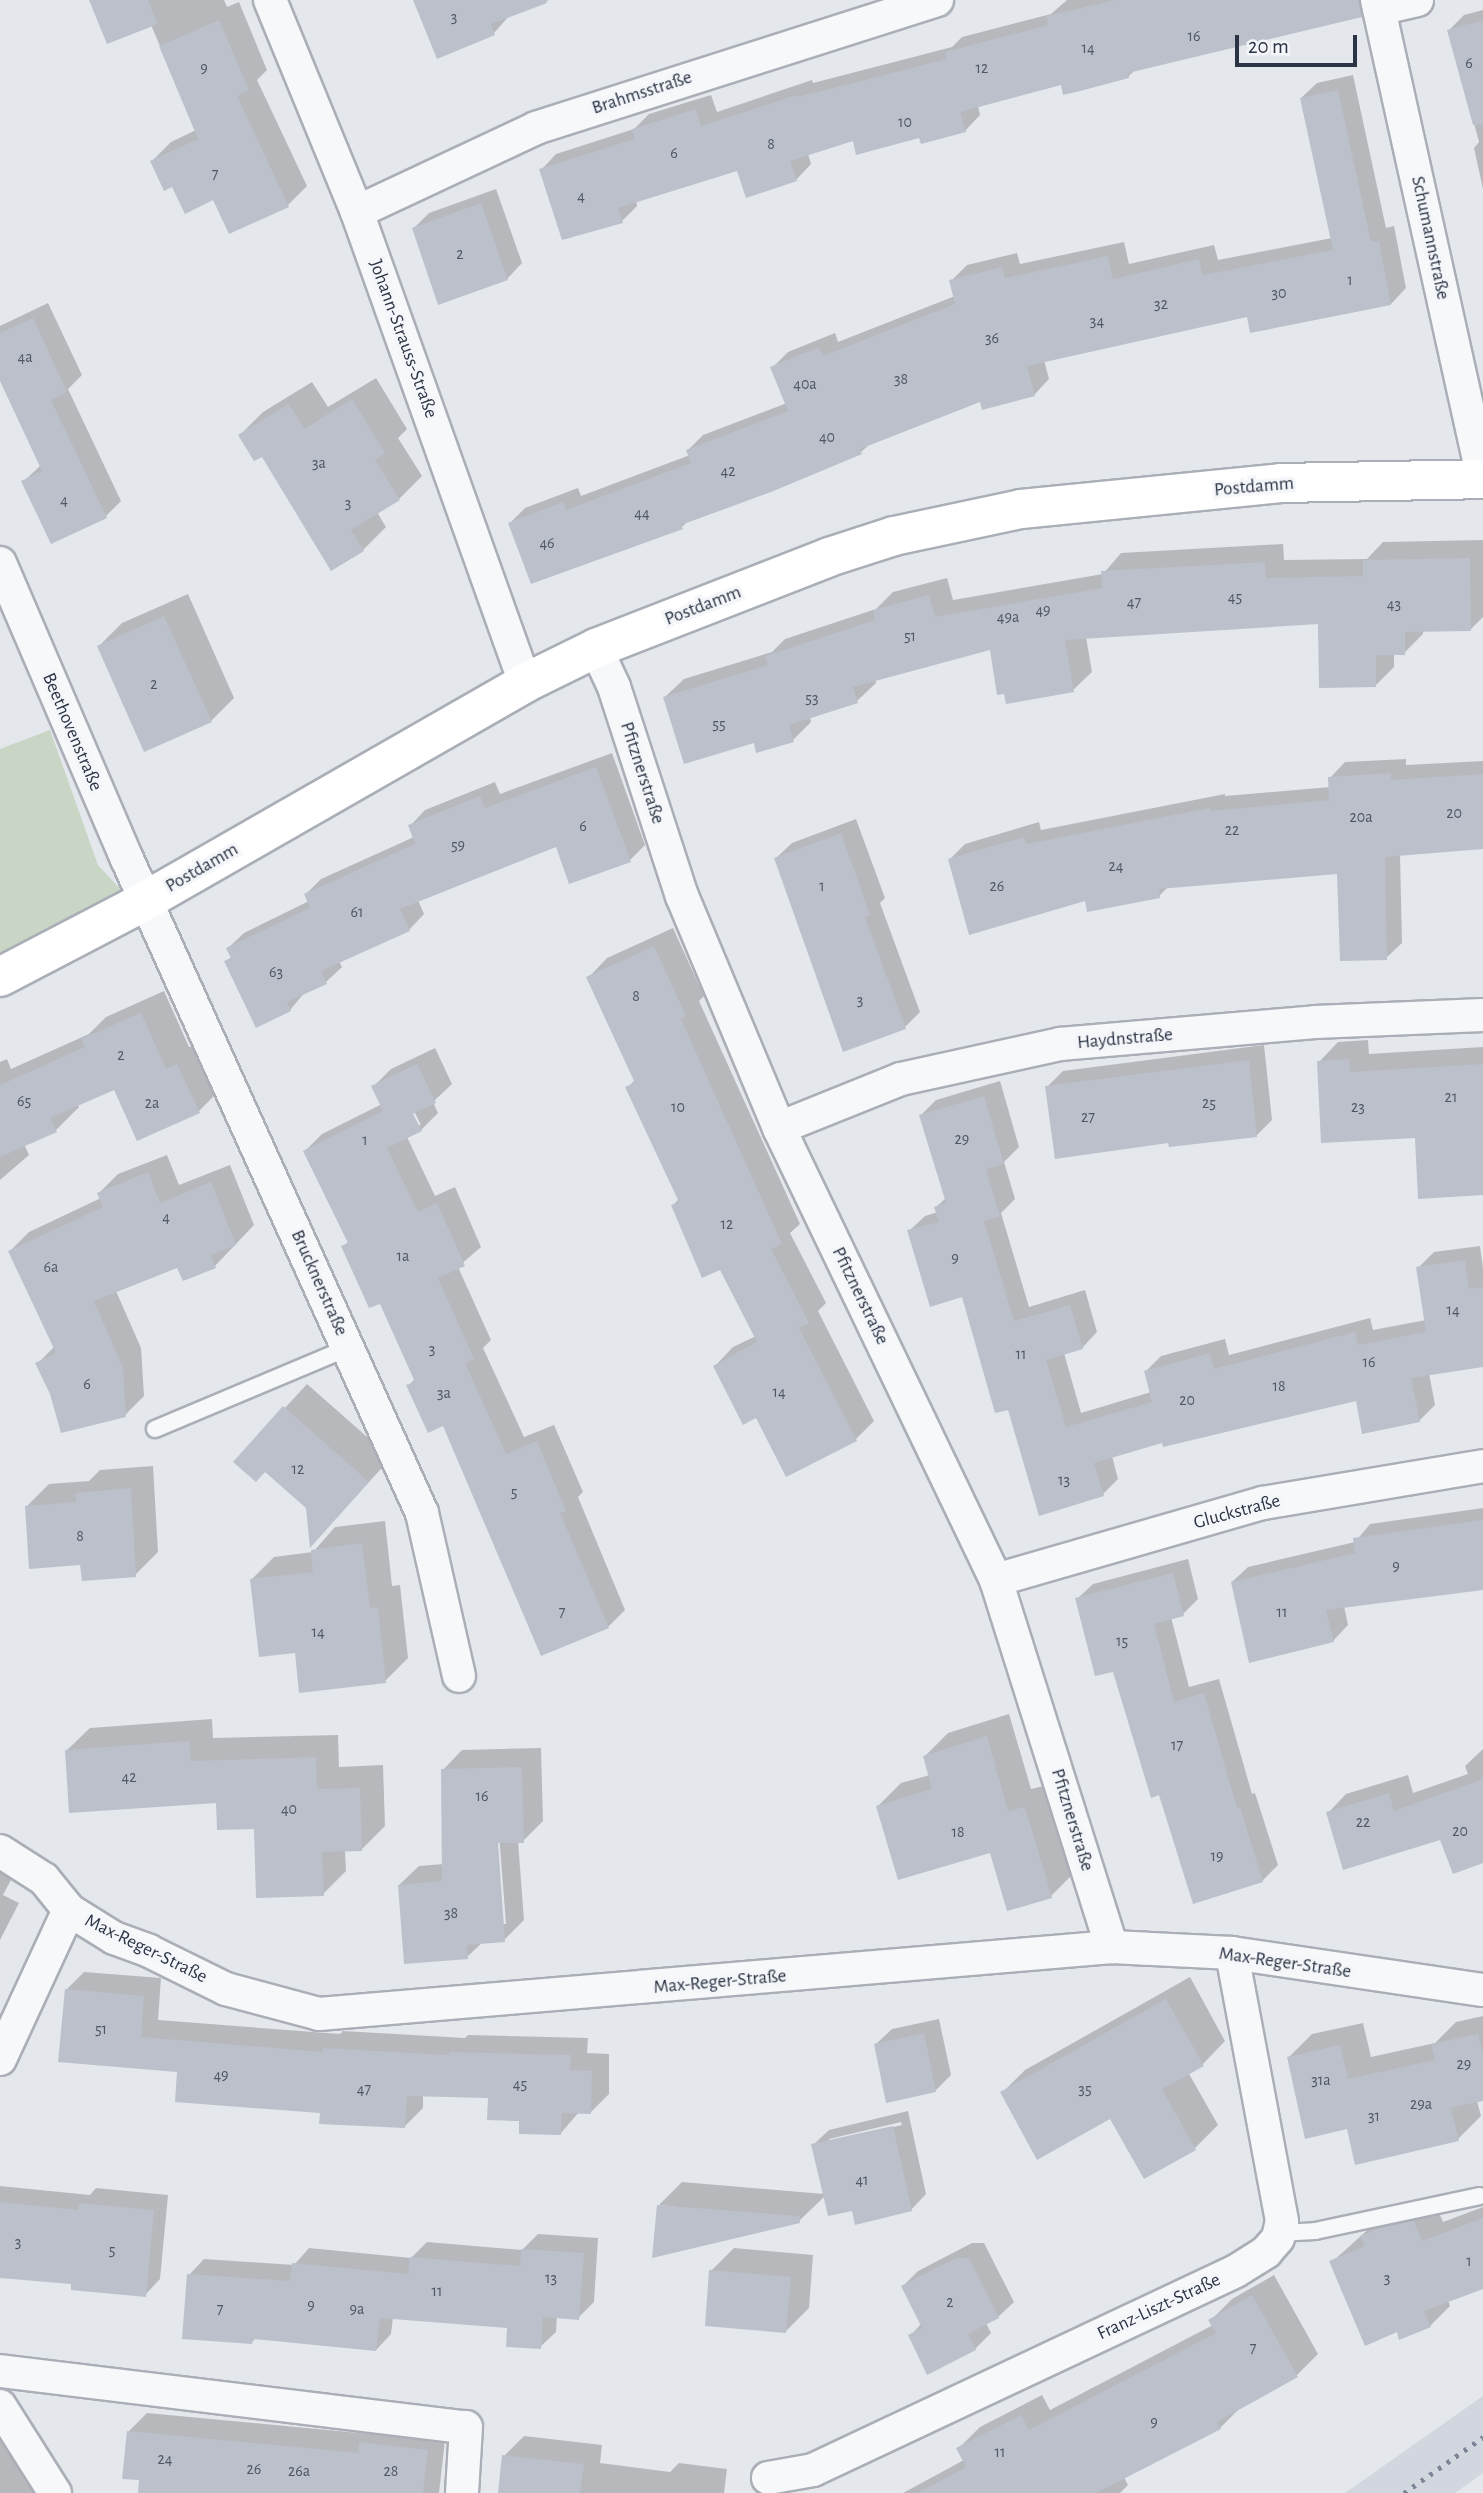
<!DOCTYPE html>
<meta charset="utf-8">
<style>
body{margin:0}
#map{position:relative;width:1483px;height:2493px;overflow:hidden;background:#e4e7ec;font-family:"Alegreya Sans",sans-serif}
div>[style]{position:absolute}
.built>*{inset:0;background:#d2d6de}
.green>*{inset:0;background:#c9d6c5}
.shadow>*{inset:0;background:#0003}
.building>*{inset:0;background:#bbc0ca}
.roads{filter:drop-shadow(2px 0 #a9aeb7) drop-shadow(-2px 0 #a9aeb7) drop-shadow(0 2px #a9aeb7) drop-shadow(0 -2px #a9aeb7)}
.lane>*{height:16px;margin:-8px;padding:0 8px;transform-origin:8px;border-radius:8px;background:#f7f8fa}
.street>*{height:32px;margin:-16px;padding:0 16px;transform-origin:16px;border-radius:16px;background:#f7f8fa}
.secondary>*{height:38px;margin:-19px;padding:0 19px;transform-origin:19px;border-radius:19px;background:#fff}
.rail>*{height:5px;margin-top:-2.5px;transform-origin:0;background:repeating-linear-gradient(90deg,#7d8696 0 3.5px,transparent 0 10.5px)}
span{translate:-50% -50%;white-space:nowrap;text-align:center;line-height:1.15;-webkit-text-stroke:7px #f4f6f9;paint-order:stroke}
.number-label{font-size:16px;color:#4f5766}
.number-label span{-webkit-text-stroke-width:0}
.street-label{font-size:19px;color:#2b3445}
.scale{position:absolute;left:1235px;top:35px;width:122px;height:32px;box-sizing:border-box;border:4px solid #2b3445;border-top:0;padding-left:9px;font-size:21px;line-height:24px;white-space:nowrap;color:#2b3445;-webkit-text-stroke:5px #f4f6f9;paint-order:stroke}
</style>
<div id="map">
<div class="built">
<div style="clip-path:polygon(1483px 2396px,1483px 2473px,1455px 2493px,1345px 2493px)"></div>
</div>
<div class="green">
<div style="clip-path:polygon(50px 730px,98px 865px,136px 906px,0 976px,0 749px)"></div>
</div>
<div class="shadow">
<div style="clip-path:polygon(91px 0,224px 0,227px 7px,239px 2px,267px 70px,257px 80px,307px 186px,288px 205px,214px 198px,173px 185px,152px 161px,171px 142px,196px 130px,151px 25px)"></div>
<div style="clip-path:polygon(415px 0,549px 0,509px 16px,494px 33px)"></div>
<div style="clip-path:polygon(1067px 0,1341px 0,1135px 70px,1128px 77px,1063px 83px,978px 106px,980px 115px,965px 131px,854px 139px,808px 154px,811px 164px,796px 180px,738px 169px,636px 201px,637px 206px,622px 221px,541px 170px,556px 154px,634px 129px,649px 114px,711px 95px,717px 112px,812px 80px,813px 83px,952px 47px,962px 37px,1051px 14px)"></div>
<div style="clip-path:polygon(1483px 10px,1483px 189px,1474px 148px,1479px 142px,1449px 30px,1464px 15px)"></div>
<div style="clip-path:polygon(1353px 75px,1386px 228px,1394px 226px,1406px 288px,1391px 304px,1249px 314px,1044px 360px,1049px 379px,1034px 395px,981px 400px,870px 444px,861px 452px,689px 520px,682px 527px,510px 523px,525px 508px,578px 488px,581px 496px,690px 455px,688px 450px,703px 435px,787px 403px,772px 368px,788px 352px,835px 333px,838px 342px,955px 296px,951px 281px,967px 265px,1017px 253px,1020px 264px,1124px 242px,1129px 264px,1214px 245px,1218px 260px,1332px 238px,1301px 98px,1317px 83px)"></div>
<div style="clip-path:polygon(496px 189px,522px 263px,507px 279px,414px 228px,429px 213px)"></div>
<div style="clip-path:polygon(48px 303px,82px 375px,68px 389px,121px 501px,106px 516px,23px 482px,41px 465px,0 377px,0 326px)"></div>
<div style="clip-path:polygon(376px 378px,407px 429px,398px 438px,422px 476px,399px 499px,377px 512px,386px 527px,363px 550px,240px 435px,263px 412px,312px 382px,328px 407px)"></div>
<div style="clip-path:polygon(1483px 540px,1483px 617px,1471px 629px,1423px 630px,1423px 634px,1404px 653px,1394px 653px,1394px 667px,1376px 685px,1320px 622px,1086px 637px,1092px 672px,1073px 690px,992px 648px,875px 679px,876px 683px,857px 701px,810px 717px,811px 722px,793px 740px,755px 740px,665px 697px,684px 679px,772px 652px,785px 639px,876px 609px,893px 592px,947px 578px,953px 600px,1103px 574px,1121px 553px,1283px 544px,1284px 560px,1367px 559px,1383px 542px)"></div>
<div style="clip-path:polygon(188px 594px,234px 698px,211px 721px,99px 646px,122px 623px)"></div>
<div style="clip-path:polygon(612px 753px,645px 845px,630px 860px,557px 844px,418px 900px,424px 914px,409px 930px,339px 961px,342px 967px,326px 982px,305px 992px,290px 1010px,226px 962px,232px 956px,228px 948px,244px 933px,309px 901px,306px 894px,321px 879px,414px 837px,410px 826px,425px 810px,495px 782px,500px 794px)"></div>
<div style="clip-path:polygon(1406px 759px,1406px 765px,1483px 761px,1483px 848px,1400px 854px,1402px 943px,1386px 958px,1339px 873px,1169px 886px,1159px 896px,1086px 899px,950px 859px,965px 844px,1039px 822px,1041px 830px,1225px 794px,1225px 796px,1330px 787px,1330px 778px,1345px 762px)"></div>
<div style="clip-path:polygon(856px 819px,885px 898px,880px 903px,920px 1012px,905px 1027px,776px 858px,792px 843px)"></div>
<div style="clip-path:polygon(673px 928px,704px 996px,699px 1001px,800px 1224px,790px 1233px,826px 1303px,818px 1311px,874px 1421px,856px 1439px,757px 1416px,715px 1366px,733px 1347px,756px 1336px,721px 1268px,673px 1205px,679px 1199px,627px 1088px,635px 1080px,589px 977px,607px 958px)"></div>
<div style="clip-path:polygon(164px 991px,189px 1047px,201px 1042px,222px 1088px,199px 1111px,115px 1087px,77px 1104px,79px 1107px,56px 1130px,24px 1144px,29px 1155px,0 1180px,0 1062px,7px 1059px,11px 1069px,89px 1034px,106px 1017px)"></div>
<div style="clip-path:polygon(1368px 1040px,1369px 1054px,1483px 1047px,1483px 1193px,1416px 1136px,1319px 1062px,1338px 1042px)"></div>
<div style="clip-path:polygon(1264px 1045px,1272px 1120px,1257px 1135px,1047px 1087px,1063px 1071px)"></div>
<div style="clip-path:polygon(evenodd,435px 1048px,452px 1084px,433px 1102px,438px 1113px,421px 1130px,407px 1137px,435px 1196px,455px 1187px,481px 1247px,458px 1267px,491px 1340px,483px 1348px,524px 1437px,554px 1425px,583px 1492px,578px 1497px,625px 1610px,608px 1627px,444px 1424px,408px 1386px,415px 1379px,381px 1301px,343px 1247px,349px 1241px,305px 1151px,322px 1134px,382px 1104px,373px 1087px,391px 1069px,435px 1048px,411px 1105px,421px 1125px,417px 1125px,408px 1107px,411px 1105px)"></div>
<div style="clip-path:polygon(1000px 1081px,1019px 1147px,1004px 1162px,1015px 1199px,1001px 1213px,1029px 1307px,1085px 1290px,1097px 1332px,1082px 1348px,1064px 1353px,1081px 1413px,1151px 1392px,1146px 1371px,1161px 1356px,1225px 1339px,1229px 1355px,1370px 1318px,1373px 1330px,1426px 1320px,1418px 1268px,1434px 1252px,1480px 1246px,1483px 1268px,1483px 1365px,1429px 1373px,1435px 1405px,1419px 1421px,1357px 1399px,1164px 1440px,1112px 1456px,1118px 1479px,1103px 1494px,1009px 1407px,963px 1295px,909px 1231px,925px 1216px,938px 1212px,936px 1207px,946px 1198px,921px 1115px,936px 1100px)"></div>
<div style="clip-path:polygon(167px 1155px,179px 1185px,230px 1165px,254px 1225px,215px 1266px,184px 1279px,178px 1266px,116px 1291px,141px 1348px,144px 1396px,125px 1415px,52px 1394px,38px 1363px,54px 1347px,10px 1251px,29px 1232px,101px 1198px,99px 1193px,118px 1174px)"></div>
<div style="clip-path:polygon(307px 1384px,391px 1458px,312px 1544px,308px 1508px,265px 1470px,235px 1462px)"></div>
<div style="clip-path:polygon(153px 1466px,158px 1552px,135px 1575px,82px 1563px,26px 1507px,49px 1484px,89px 1481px,100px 1470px)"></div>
<div style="clip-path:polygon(1483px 1508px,1483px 1588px,1344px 1606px,1348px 1625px,1333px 1641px,1232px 1582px,1248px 1567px,1355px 1542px,1370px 1524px)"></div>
<div style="clip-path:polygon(385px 1521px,392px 1586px,400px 1585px,408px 1658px,385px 1681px,297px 1651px,251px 1580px,274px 1557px,313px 1552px,335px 1527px)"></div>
<div style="clip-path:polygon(1188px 1559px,1198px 1599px,1183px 1614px,1171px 1617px,1189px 1687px,1219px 1679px,1252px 1794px,1255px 1793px,1278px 1865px,1262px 1881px,1160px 1793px,1115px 1670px,1077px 1599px,1093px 1584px)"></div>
<div style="clip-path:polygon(1009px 1714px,1031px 1789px,1048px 1785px,1074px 1873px,1051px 1896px,991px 1850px,878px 1806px,901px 1783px,930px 1775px,925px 1756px,948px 1733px)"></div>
<div style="clip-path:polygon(212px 1719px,213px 1738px,338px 1735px,339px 1767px,383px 1765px,385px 1826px,362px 1849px,345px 1850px,346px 1871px,323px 1894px,255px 1827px,218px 1801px,66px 1751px,90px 1728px)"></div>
<div style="clip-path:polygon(evenodd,541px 1748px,543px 1821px,523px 1841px,518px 1841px,524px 1920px,504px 1940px,483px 1942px,467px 1957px,399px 1885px,419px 1866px,444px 1864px,443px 1770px,462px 1750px,541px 1748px,499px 1834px,506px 1924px,502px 1924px,495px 1835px,499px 1834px)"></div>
<div style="clip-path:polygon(1483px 1749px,1483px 1862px,1442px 1838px,1328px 1813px,1346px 1794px,1408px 1775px,1413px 1793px,1468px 1774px,1465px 1766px)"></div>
<div style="clip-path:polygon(0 1871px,12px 1878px,3px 1895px,19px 1903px,0 1940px)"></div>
<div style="clip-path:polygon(84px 1972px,161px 1978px,158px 2020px,340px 2034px,343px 2031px,465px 2038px,468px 2035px,588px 2038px,587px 2053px,609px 2054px,609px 2094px,591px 2112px,579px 2112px,561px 2133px,521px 2119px,490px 2096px,423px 2095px,423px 2108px,405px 2126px,322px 2111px,179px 2070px,66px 1990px)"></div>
<div style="clip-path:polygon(1190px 1977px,1225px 2041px,1203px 2064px,1188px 2072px,1218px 2125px,1195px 2148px,1111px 2117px,1002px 2093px,1025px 2070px)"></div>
<div style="clip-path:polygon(1483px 2016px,1483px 2099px,1477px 2101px,1481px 2116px,1458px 2139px,1349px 2127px,1289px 2057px,1312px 2034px,1363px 2023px,1371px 2057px,1435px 2043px,1456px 2022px)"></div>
<div style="clip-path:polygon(939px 2019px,951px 2075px,935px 2091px,876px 2044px,892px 2029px)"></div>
<div style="clip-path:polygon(evenodd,908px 2111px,926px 2194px,911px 2210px,853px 2209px,825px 2196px,799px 2221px,659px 2205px,682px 2182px,824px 2194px,813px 2145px,829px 2130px,908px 2111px,901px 2122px,902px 2125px,829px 2142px,829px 2139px,901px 2122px)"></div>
<div style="clip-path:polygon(0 2186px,90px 2195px,96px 2188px,168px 2195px,160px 2279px,145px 2295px,73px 2283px,0 2276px)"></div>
<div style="clip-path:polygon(1434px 2201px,1443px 2222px,1483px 2207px,1483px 2287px,1448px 2300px,1450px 2306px,1430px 2326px,1398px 2330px,1332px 2262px,1383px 2216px)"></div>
<div style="clip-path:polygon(538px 2234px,598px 2238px,594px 2302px,578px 2318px,557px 2316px,556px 2332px,540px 2347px,509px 2327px,393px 2317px,391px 2334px,376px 2350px,256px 2338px,252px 2342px,189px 2275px,204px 2259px,294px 2265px,309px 2248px,411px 2258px,427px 2242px,522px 2250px)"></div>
<div style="clip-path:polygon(972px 2243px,984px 2243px,1014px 2302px,998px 2317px,986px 2323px,991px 2333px,975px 2349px,910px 2336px,922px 2323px,903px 2286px,918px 2271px)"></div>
<div style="clip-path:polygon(734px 2248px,813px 2255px,809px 2308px,786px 2331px,711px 2271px)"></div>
<div style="clip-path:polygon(1274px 2275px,1318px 2354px,1297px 2375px,1241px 2407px,1220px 2428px,1124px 2477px,1128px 2485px,1120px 2493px,903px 2493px,964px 2460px,959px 2448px,980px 2427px,1042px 2395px,1050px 2410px,1213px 2325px,1211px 2320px,1232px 2299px)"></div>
<div style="clip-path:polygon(147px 2413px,370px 2434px,380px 2424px,446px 2431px,439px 2493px,140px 2493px,141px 2479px,129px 2431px)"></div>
<div style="clip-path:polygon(0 2432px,49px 2493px,0 2493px)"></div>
<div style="clip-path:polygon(524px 2436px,602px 2445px,600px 2463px,670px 2472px,679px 2463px,727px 2469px,724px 2493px,500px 2493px,504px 2456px)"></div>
</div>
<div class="building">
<div style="clip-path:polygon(89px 0,148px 0,158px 24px,107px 44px)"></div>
<div style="clip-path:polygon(413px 0,546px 0,547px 3px,491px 24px,495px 35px,437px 59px)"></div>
<div style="clip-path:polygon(1116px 0,1359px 0,1362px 17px,1128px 73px,1129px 78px,1080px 91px,1063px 95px,1061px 85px,960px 112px,966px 132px,921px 144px,919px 138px,856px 155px,853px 141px,790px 161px,797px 181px,746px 198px,737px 171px,618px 208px,623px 223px,562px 240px,539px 169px,635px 139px,632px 129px,696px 109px,701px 126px,797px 95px,798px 97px,947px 59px,945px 52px,1048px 25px,1046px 16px)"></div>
<div style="clip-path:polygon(219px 20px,249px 90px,237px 96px,289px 207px,229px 234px,213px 200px,185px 214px,172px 187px,164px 191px,150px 161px,198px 139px,159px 46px)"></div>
<div style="clip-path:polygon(1483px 20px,1483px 124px,1473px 125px,1447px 30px)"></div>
<div style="clip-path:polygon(1338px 90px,1371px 242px,1379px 241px,1391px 305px,1250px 333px,1247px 317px,1027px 366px,1035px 396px,982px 410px,980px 402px,860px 449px,862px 454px,771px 492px,681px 525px,683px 529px,531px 584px,508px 523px,563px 502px,566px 510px,691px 463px,686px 450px,788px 411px,770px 367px,819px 347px,823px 356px,955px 304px,949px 280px,1002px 267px,1005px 278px,1108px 256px,1113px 279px,1199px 259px,1202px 275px,1333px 250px,1300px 98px)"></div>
<div style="clip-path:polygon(481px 203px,508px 280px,438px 305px,412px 228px)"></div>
<div style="clip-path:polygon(33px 318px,67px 392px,51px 400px,107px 518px,51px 544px,21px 481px,42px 471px,0 381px,0 333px)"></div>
<div style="clip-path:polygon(352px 399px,385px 453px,375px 460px,400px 500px,351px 530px,364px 551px,331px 571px,262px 457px,254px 461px,238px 435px,289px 404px,304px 429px)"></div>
<div style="clip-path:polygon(1470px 558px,1471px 631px,1405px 632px,1405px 655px,1376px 655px,1376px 687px,1319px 688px,1318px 624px,1065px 640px,1074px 692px,1006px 704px,1004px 694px,997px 695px,990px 650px,853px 687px,858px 703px,789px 725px,794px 742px,756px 753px,754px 743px,684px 764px,663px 697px,768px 665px,765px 656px,875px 620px,873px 610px,929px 595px,935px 617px,1102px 588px,1101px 571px,1265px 562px,1266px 578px,1363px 576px,1363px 560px)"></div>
<div style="clip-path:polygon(164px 616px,212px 722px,144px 752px,97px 646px)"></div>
<div style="clip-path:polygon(596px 767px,631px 862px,569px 884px,556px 847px,400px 909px,410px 931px,321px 971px,327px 984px,287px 1002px,291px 1011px,256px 1028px,224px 961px,231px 958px,226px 948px,310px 908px,304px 894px,415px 844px,408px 825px,480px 796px,485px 808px)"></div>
<div style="clip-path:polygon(1391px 773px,1391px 780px,1483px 774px,1483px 849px,1385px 857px,1387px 960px,1340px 961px,1337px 874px,1159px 889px,1160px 898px,1087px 912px,1085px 901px,969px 935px,948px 859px,1024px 837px,1026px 844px,1210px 808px,1210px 811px,1329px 800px,1328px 777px)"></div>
<div style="clip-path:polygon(841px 833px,870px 915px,865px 917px,906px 1029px,843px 1052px,774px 858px)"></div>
<div style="clip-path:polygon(654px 946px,686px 1016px,681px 1019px,782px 1244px,771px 1249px,809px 1323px,799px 1328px,857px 1441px,786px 1477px,756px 1418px,743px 1425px,713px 1366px,757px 1342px,720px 1270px,702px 1278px,671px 1205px,679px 1202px,625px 1087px,635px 1083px,586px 977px)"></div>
<div style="clip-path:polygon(141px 1013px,166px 1069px,177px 1064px,200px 1113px,137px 1141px,114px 1090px,50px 1118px,57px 1132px,0 1157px,0 1085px,85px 1047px,81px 1039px)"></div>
<div style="clip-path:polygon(1349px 1059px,1350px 1072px,1483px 1064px,1483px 1195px,1418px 1199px,1415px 1138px,1321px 1143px,1317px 1061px)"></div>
<div style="clip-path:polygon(1249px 1060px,1257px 1137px,1169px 1147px,1168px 1143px,1055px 1159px,1045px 1086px)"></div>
<div style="clip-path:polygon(417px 1064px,436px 1103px,413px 1114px,422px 1131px,387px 1148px,418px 1212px,437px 1203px,465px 1266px,438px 1278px,474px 1359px,465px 1363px,506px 1454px,537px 1441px,566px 1511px,560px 1513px,609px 1628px,541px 1656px,443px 1426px,428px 1433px,406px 1385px,415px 1382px,380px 1304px,369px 1308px,341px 1246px,348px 1243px,303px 1151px,383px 1111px,371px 1086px)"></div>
<div style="clip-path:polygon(984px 1096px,1004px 1164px,986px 1169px,1000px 1216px,984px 1221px,1014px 1321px,1070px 1305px,1083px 1349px,1046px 1360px,1066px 1427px,1152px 1402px,1144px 1371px,1210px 1353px,1214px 1369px,1355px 1332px,1358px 1345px,1426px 1332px,1416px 1267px,1465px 1260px,1469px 1289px,1483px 1287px,1483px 1367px,1411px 1378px,1420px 1422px,1362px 1434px,1356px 1401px,1163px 1447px,1162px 1443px,1094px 1463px,1104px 1496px,1039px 1516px,1008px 1410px,995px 1413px,962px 1297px,930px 1307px,907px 1230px,939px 1222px,934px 1207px,946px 1203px,919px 1115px)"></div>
<div style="clip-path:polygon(148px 1172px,160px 1203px,211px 1182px,236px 1245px,211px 1255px,216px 1268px,183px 1281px,177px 1268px,94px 1301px,123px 1368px,126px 1417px,61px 1433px,50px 1394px,35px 1363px,56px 1353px,8px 1251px,103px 1207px,97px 1193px)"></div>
<div style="clip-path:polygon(283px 1406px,369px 1482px,310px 1548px,306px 1508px,265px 1472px,256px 1482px,233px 1462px)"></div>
<div style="clip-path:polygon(131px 1488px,136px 1577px,82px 1581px,80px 1565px,29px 1569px,25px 1506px,76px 1502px,75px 1493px)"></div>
<div style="clip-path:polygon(1483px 1520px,1483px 1590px,1326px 1610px,1334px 1642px,1249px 1663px,1231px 1582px,1355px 1553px,1353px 1538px)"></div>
<div style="clip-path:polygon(362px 1543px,370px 1608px,378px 1607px,386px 1683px,299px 1693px,295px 1653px,259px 1657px,250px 1579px,313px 1572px,311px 1550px)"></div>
<div style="clip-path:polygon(1173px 1573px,1184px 1616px,1154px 1624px,1174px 1702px,1204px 1693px,1237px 1808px,1240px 1807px,1263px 1882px,1193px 1904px,1159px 1795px,1151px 1798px,1113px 1672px,1095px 1676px,1075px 1598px)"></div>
<div style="clip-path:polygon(987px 1736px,1008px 1811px,1025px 1807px,1052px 1898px,1007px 1911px,990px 1853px,898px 1880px,876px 1806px,932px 1789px,923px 1756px)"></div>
<div style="clip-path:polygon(189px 1741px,191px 1761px,316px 1757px,317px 1789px,360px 1788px,362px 1851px,322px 1852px,324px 1896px,256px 1898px,254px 1829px,217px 1830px,216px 1803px,69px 1813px,65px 1750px)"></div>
<div style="clip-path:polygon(522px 1767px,524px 1843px,498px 1843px,505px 1942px,467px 1945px,468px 1959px,404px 1964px,398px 1885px,442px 1881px,441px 1769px)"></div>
<div style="clip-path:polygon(1483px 1779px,1483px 1863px,1453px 1874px,1440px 1840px,1343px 1870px,1326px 1812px,1389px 1793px,1394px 1811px)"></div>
<div style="clip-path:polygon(65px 1989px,144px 1996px,141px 2037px,323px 2052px,323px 2048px,449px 2055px,449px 2052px,571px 2055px,570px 2070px,592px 2071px,591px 2114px,562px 2113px,561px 2135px,519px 2134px,519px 2121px,487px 2120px,488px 2098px,407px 2096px,405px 2128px,319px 2124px,320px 2113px,175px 2102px,177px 2072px,58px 2062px)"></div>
<div style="clip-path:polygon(1166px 1999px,1204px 2066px,1162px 2089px,1196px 2150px,1144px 2179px,1110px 2119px,1037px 2160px,1000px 2092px)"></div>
<div style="clip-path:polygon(924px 2033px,936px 2092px,886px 2103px,874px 2044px)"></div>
<div style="clip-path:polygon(1478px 2034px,1483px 2054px,1483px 2101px,1451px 2108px,1459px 2141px,1355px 2165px,1347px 2129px,1305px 2139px,1287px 2057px,1340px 2045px,1348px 2079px,1435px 2060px,1431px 2044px)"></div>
<div style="clip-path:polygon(893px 2126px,912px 2211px,855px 2225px,852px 2211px,828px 2216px,811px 2144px)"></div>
<div style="clip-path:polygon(0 2202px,78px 2210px,79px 2203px,154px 2210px,146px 2297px,71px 2290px,71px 2284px,0 2278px)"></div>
<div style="clip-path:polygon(657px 2205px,800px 2216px,800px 2223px,652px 2258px)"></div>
<div style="clip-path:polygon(1483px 2218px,1483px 2289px,1424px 2311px,1431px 2327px,1399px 2340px,1397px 2332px,1365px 2346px,1329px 2261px,1365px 2246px,1360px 2236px,1380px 2228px,1414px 2221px,1422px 2241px)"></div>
<div style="clip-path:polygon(521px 2249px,584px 2253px,579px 2320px,543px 2317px,541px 2349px,506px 2347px,507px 2328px,380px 2318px,376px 2351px,253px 2339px,252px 2344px,182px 2339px,187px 2274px,290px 2281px,292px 2263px,408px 2274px,410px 2257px,520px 2266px)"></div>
<div style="clip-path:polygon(956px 2258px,969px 2258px,999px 2318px,968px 2334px,976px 2350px,927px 2375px,908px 2335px,922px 2328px,901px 2286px)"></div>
<div style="clip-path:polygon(709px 2270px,791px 2277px,786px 2333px,705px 2326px)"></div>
<div style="clip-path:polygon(1252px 2295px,1298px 2377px,1217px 2422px,1221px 2429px,1096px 2493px,918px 2493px,966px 2467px,956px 2448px,1021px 2415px,1029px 2430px,1216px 2333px,1208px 2320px)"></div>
<div style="clip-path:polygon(127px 2431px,358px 2453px,359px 2442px,428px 2450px,423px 2493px,138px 2493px,139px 2480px,122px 2479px)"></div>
<div style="clip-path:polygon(502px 2455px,584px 2464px,580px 2493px,498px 2493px)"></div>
</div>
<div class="roads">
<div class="lane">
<div style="left:155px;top:1429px;width:209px;rotate:-22.8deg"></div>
<div style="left:1279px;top:2233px;width:36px;rotate:-3deg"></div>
<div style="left:1315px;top:2231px;width:168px;rotate:-12deg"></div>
</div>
<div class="street">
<div style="left:270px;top:0;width:229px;rotate:67.7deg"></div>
<div style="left:357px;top:212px;width:500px;rotate:70.37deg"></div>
<div style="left:1377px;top:0;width:489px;rotate:77.5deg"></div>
<div style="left:1379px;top:9px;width:39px;rotate:-13deg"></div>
<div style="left:357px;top:212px;width:198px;rotate:-25.1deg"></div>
<div style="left:536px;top:128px;width:421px;rotate:-17.7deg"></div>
<div style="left:0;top:563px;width:322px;rotate:66.8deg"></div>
<div style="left:127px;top:859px;width:717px;rotate:65.72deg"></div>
<div style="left:422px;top:1513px;width:167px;rotate:77.2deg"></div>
<div style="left:596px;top:648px;width:43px;rotate:65.2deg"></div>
<div style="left:614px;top:687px;width:220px;rotate:72deg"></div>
<div style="left:682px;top:896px;width:251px;rotate:67.3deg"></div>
<div style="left:779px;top:1128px;width:501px;rotate:64.35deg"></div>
<div style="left:996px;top:1580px;width:385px;rotate:72.5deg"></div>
<div style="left:779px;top:1128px;width:131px;rotate:-21.9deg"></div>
<div style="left:901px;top:1079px;width:163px;rotate:-12.4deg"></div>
<div style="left:1060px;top:1044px;width:256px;rotate:-4.9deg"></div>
<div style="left:1315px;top:1022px;width:168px;rotate:-2.4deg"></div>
<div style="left:996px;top:1580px;width:278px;rotate:-16.1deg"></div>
<div style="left:1263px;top:1503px;width:223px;rotate:-9.5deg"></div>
<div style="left:0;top:1851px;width:52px;rotate:32.5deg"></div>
<div style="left:44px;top:1879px;width:40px;rotate:51deg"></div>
<div style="left:69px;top:1910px;width:53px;rotate:31.9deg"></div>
<div style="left:114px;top:1938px;width:37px;rotate:20deg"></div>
<div style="left:149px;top:1951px;width:86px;rotate:26.3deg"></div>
<div style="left:226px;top:1989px;width:96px;rotate:15deg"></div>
<div style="left:319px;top:2014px;width:796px;rotate:-4.83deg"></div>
<div style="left:1112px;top:1947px;width:120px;rotate:2.9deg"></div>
<div style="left:1232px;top:1953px;width:254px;rotate:8.4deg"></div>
<div style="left:0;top:2059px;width:164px;rotate:-65.2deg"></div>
<div style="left:0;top:2371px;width:469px;rotate:6.9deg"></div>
<div style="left:466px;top:2427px;width:66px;rotate:93.5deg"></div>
<div style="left:0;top:2406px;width:103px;rotate:57.7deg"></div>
<div style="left:768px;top:2478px;width:46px;rotate:-10.1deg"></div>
<div style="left:813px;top:2470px;width:467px;rotate:-25.2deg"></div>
<div style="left:1236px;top:2271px;width:36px;rotate:-32deg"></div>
<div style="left:1266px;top:2252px;width:18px;rotate:-49deg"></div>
<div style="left:1278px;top:2238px;width:17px;rotate:-77deg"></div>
<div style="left:1282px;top:2221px;width:273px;rotate:-100.6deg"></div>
</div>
<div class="secondary">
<div style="left:0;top:977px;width:153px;rotate:-27.6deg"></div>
<div style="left:136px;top:906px;width:448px;rotate:-29.8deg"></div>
<div style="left:525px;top:683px;width:79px;rotate:-26.2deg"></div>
<div style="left:596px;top:648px;width:250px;rotate:-21.3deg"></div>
<div style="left:829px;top:557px;width:68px;rotate:-17.9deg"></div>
<div style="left:894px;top:536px;width:130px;rotate:-12deg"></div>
<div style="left:1021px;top:509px;width:261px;rotate:-5.7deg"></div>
<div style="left:1281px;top:483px;width:202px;rotate:-1.1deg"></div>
</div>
</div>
<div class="rail">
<div style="left:1404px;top:2493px;width:97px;rotate:-35.3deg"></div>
</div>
<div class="number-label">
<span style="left:454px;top:17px">3</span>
<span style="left:1194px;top:36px">16</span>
<span style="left:1088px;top:48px">14</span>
<span style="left:1469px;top:63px">6</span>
<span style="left:204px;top:68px">9</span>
<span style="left:982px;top:68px">12</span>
<span style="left:905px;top:122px">10</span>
<span style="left:771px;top:144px">8</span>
<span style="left:674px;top:153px">6</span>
<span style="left:215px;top:174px">7</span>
<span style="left:581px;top:196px">4</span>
<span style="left:460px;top:254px">2</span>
<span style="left:1350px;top:280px">1</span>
<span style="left:1279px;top:293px">30</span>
<span style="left:1161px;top:304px">32</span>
<span style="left:1097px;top:321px">34</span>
<span style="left:992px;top:338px">36</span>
<span style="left:25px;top:357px">4a</span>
<span style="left:901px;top:379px">38</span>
<span style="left:805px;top:384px">40a</span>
<span style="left:827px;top:437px">40</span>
<span style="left:319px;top:463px">3a</span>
<span style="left:728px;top:471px">42</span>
<span style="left:64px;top:500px">4</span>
<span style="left:348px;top:503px">3</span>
<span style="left:642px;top:513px">44</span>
<span style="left:547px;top:543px">46</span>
<span style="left:1235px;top:597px">45</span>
<span style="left:1134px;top:602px">47</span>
<span style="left:1394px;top:604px">43</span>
<span style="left:1043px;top:610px">49</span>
<span style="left:1008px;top:617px">49a</span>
<span style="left:910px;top:636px">51</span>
<span style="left:154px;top:684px">2</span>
<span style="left:812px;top:698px">53</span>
<span style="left:719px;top:724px">55</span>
<span style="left:1454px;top:813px">20</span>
<span style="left:1361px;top:817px">20a</span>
<span style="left:583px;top:826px">6</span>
<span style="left:1232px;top:830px">22</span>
<span style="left:458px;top:845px">59</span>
<span style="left:1116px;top:866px">24</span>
<span style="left:822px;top:886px">1</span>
<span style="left:997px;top:886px">26</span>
<span style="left:357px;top:912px">61</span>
<span style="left:276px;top:972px">63</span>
<span style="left:636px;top:996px">8</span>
<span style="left:860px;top:1000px">3</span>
<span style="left:121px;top:1055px">2</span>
<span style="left:1451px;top:1097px">21</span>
<span style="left:24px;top:1101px">65</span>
<span style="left:152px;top:1103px">2a</span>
<span style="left:1209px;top:1103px">25</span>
<span style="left:678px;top:1107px">10</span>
<span style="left:1358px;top:1107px">23</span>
<span style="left:1088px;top:1117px">27</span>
<span style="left:962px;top:1139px">29</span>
<span style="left:365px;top:1140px">1</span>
<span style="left:166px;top:1217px">4</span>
<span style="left:727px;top:1224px">12</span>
<span style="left:403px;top:1256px">1a</span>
<span style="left:955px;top:1258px">9</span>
<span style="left:51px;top:1267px">6a</span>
<span style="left:1453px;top:1310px">14</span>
<span style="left:432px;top:1349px">3</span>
<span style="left:1021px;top:1354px">11</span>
<span style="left:1369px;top:1362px">16</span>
<span style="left:87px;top:1384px">6</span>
<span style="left:1279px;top:1386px">18</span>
<span style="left:779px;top:1392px">14</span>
<span style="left:444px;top:1393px">3a</span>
<span style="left:1187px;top:1400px">20</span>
<span style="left:298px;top:1469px">12</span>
<span style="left:1064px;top:1480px">13</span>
<span style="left:514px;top:1492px">5</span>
<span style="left:80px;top:1536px">8</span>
<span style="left:1396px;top:1566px">9</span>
<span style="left:562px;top:1612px">7</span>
<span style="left:1282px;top:1612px">11</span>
<span style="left:318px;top:1632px">14</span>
<span style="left:1122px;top:1641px">15</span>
<span style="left:1177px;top:1745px">17</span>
<span style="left:129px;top:1777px">42</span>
<span style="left:482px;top:1796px">16</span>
<span style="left:289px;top:1809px">40</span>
<span style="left:1363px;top:1822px">22</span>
<span style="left:1460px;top:1831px">20</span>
<span style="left:958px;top:1832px">18</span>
<span style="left:1217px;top:1856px">19</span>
<span style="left:451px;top:1913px">38</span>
<span style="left:101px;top:2029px">51</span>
<span style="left:1464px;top:2064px">29</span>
<span style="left:221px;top:2075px">49</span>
<span style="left:1321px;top:2080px">31a</span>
<span style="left:520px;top:2084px">45</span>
<span style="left:364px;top:2089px">47</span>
<span style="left:1085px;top:2089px">35</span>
<span style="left:1421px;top:2104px">29a</span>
<span style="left:1374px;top:2116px">31</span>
<span style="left:862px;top:2180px">41</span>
<span style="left:18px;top:2242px">3</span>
<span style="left:112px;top:2250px">5</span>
<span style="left:1469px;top:2261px">1</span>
<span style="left:551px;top:2278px">13</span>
<span style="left:1387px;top:2278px">3</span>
<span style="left:437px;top:2291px">11</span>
<span style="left:950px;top:2302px">2</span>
<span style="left:311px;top:2305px">9</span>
<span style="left:220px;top:2309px">7</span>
<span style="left:357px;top:2309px">9a</span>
<span style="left:1253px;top:2348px">7</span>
<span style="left:1154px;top:2422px">9</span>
<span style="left:1000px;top:2452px">11</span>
<span style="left:165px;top:2459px">24</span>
<span style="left:254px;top:2469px">26</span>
<span style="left:299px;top:2471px">26a</span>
<span style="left:391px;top:2471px">28</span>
</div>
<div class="street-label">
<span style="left:642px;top:93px;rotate:-18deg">Brahmsstraße</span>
<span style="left:1430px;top:238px;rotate:78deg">Schumannstraße</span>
<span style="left:403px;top:339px;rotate:70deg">Johann-Strauss-Straße</span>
<span style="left:1254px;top:487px;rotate:-5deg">Postdamm</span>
<span style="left:703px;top:606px;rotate:-21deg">Postdamm</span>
<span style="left:72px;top:732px;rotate:67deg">Beethovenstraße</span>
<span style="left:642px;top:773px;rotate:72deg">Pfitznerstraße</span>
<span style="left:202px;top:868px;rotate:-30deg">Postdamm</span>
<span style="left:1125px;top:1039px;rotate:-5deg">Haydnstraße</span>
<span style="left:319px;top:1283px;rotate:66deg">Brucknerstraße</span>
<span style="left:860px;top:1296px;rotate:64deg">Pfitznerstraße</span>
<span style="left:1237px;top:1512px;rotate:-15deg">Gluckstraße</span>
<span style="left:1072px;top:1820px;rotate:73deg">Pfitznerstraße</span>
<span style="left:146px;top:1949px;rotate:26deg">Max-Reger-Straße</span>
<span style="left:1285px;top:1963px;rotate:8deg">Max-Reger-Straße</span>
<span style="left:720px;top:1982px;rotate:-5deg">Max-Reger-Straße</span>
<span style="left:1159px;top:2307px;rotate:-25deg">Franz-Liszt-Straße</span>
</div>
<div class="scale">20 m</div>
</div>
